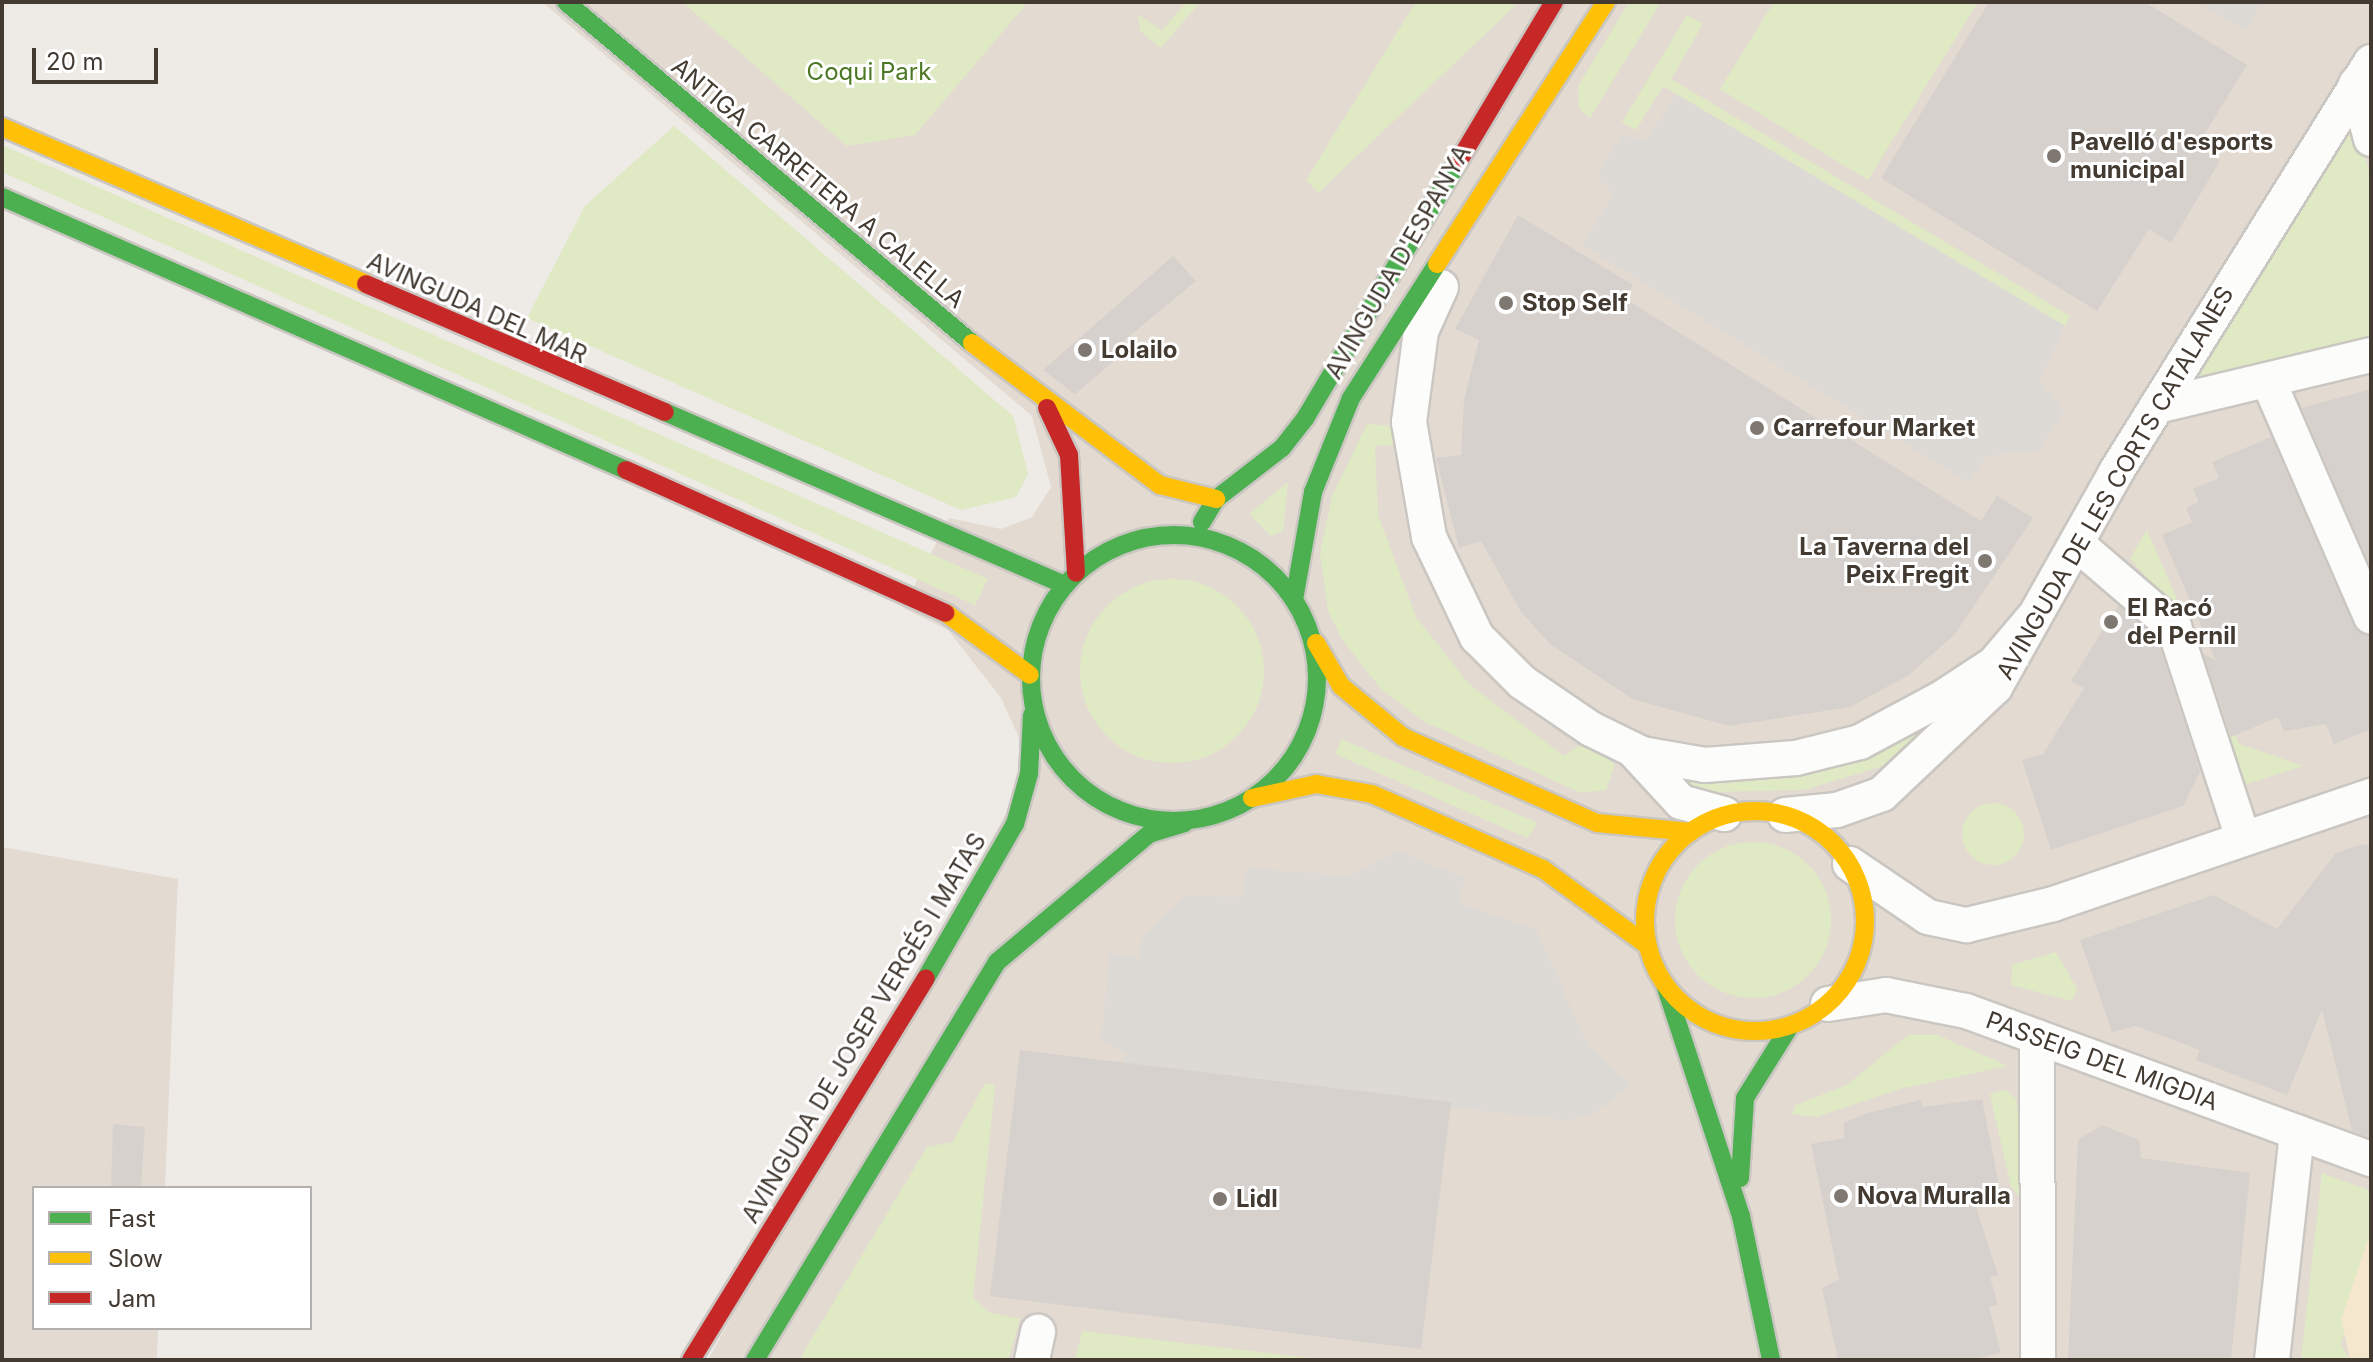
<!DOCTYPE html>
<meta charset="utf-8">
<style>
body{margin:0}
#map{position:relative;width:2373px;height:1362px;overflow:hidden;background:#eeeae5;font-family:Inter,sans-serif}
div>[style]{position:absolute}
.residential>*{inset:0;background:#e3dbd2}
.green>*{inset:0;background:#dfe9c3}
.round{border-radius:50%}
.sand>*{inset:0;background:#f5e7cd}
.parking>*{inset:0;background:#ddd9d5}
.building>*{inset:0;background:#d6d1cc}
.roads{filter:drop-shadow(2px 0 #cac6c1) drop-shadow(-2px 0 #cac6c1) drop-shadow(0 2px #cac6c1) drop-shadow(0 -2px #cac6c1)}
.street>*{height:34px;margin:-17px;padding:0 17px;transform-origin:17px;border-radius:17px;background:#fcfcfb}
.fast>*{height:18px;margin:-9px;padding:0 9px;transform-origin:9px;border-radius:9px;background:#4caf50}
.fast>.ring{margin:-9px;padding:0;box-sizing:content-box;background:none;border:18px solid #4caf50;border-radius:50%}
.slow>*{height:18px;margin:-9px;padding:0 9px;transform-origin:9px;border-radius:9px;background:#ffc107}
.slow>.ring{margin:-9px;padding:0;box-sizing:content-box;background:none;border:18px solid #ffc107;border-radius:50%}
.jam>*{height:18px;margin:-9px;padding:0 9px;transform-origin:9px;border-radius:9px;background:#c62828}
.dots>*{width:22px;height:22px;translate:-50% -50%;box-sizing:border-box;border:4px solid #fff;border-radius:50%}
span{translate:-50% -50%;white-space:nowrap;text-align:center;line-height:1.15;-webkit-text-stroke:6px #fff;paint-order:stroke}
.park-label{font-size:24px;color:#4c7723}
.poi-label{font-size:24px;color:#433a32;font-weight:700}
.left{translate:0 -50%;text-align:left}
.right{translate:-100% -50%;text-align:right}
.street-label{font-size:24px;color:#433a32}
.frame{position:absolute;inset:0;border:4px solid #433a32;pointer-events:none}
.legend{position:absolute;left:32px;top:1186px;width:280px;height:144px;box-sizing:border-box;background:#fff;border:2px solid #b4b0ad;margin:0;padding:10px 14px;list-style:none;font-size:24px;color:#433a32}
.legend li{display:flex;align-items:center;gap:16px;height:40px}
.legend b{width:40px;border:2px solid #b4b0ad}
.scale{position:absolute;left:32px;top:48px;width:126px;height:36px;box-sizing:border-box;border:4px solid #433a32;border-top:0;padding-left:10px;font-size:24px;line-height:28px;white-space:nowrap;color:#433a32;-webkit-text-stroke:6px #fff;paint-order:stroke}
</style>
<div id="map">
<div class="residential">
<div style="clip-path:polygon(542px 2px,2371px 2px,2371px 1360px,708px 1360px,1032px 766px,1001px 698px,948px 630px,903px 608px,949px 518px,1001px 529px,1032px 517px,1051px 487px,1032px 416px)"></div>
<div style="clip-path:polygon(2px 847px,178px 879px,165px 1188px,34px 1188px,34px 1328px,158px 1328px,157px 1360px,2px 1360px)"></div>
</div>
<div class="green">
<div style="clip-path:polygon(682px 2px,1028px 2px,915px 135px,847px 146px)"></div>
<div style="clip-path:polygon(1186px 2px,1200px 2px,1161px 48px,1140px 31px,1138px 14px,1162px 31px)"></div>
<div style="clip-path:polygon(1416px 2px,1519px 2px,1318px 193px,1306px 180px)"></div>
<div style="clip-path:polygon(1629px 2px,1661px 2px,1590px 118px,1579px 108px,1578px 86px)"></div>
<div style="clip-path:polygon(1774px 2px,1978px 2px,1868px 180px,1720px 89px)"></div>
<div style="clip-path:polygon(1687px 15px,1703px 24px,1671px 79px,2070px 316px,2065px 326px,1663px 86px,1636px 130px,1622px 122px)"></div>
<div style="clip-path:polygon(2354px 112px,2371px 181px,2371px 345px,2184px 390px)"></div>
<div style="clip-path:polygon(674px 126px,1013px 416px,1028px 474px,1016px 497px,961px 510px,527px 318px,585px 206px)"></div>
<div style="clip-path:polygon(2px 145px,988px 579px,975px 605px,2px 172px)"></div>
<div style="clip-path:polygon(1367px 424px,1393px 426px,1394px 445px,1375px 446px,1378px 515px,1416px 617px,1469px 684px,1564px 756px,1580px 745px,1596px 746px,1615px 765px,1606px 790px,1581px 793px,1423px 721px,1381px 689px,1342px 639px,1328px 611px,1320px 554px,1332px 496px)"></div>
<div style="clip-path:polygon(1288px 482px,1283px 531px,1271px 536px,1249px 514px)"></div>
<div style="clip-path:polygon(2147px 530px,2239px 744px,2303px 766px,2241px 786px,2177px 616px,2130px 558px)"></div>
<div class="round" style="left:1080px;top:579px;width:184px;height:184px"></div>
<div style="clip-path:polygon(1924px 729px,1906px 759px,1804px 790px,1708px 792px,1687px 784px,1678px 771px,1731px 778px,1815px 772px)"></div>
<div style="clip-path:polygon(1341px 739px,1538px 823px,1527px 838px,1335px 754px)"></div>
<div class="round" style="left:1962px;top:803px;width:62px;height:62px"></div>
<div class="round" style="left:1675px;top:842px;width:156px;height:156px"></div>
<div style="clip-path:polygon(2056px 952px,2077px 989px,2072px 1001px,2011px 985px,2012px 965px)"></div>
<div style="clip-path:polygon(1908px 1035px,1937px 1035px,2008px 1066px,1899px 1089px,1816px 1117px,1792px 1114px,1796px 1105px,1847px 1085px)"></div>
<div style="clip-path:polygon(985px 1083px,995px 1085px,973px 1298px,989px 1312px,1020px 1319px,1008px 1360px,799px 1360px,927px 1147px,953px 1142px)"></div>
<div style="clip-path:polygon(2006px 1090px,2016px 1099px,2023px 1144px,2019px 1196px,2011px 1187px,1990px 1094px)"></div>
<div style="clip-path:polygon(2322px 1173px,2371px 1191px,2371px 1231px,2341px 1345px,2350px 1360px,2301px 1360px)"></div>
<div style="clip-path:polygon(1082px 1331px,1326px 1360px,1075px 1360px)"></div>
</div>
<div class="sand">
<div style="clip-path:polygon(2371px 1231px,2371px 1360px,2350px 1360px,2341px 1319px)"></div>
</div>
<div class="parking">
<div style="clip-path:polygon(2198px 2px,2263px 2px,2245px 31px)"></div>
<div style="clip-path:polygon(1676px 94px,2065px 326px,2039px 380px,2064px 411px,2038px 451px,1987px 456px,1969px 483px,1582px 245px,1613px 194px,1597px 175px,1621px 136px,1648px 139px)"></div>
<div style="clip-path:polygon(1398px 851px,1464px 878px,1460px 903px,1537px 930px,1587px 1044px,1632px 1085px,1593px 1114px,1569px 1120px,1123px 1073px,1125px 1054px,1101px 1039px,1110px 953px,1139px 957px,1143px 935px,1186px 896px,1242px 897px,1247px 868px,1351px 876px)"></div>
</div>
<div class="building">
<div style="clip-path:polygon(1989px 2px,2145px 2px,2247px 65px,2197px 146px,2220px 161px,2171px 243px,2149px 229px,2097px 311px,1881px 178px)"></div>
<div style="clip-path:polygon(1518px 215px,1633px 285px,1624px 298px,1981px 521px,1997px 496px,2033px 518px,1955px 634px,1909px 675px,1850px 707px,1729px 726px,1633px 699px,1551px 645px,1521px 612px,1481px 541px,1459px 548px,1436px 458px,1461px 455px,1464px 400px,1479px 340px,1455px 329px)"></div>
<div style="clip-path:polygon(1173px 256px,1196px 281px,1121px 343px,1127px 350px,1075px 394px,1043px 370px)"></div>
<div style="clip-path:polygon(2371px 389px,2371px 567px,2302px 408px)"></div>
<div style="clip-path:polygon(2271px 437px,2353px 625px,2371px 637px,2371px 729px,2334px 744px,2326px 724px,2284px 731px,2278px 717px,2231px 737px,2203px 653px,2216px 661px,2162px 535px,2192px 522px,2186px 508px,2199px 502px,2193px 489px,2219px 478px,2212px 462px)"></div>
<div style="clip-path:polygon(2118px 606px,2157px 639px,2200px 772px,2183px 806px,2051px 850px,2022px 760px,2043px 754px,2084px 688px,2071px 681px)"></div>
<div style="clip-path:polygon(2362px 844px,2371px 846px,2371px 1138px,2352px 1131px,2322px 1010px,2287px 1095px,2196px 1060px,2200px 1050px,2136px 1026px,2112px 1032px,2080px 940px,2214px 895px,2277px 929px,2336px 853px)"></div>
<div style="clip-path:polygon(1020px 1050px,1451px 1102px,1421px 1349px,990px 1296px)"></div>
<div style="clip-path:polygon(1982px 1099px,2000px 1189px,1974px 1201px,1998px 1275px,1990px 1277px,1998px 1305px,1989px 1307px,2001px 1353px,1968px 1360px,1838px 1360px,1822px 1288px,1839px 1280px,1811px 1144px,1844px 1138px,1844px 1123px,1864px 1114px,1920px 1100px,1923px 1107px)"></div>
<div style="clip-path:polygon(113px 1124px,145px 1127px,141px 1188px,111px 1188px)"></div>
<div style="clip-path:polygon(2102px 1125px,2139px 1140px,2141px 1158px,2250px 1173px,2231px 1360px,2068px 1360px,2078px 1140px)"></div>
</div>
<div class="roads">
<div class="street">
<div style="left:2356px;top:84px;width:57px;rotate:74.7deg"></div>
<div style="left:1441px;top:287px;width:48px;rotate:114.4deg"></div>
<div style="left:1421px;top:331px;width:92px;rotate:97.5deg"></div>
<div style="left:1409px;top:422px;width:117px;rotate:80.1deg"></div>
<div style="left:1429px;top:537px;width:111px;rotate:64.4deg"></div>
<div style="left:1477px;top:637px;width:64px;rotate:45deg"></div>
<div style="left:1522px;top:682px;width:83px;rotate:34.3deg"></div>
<div style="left:1591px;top:729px;width:57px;rotate:26.1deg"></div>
<div style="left:1642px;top:754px;width:64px;rotate:9.9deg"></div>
<div style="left:1705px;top:765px;width:91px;rotate:-4.4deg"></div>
<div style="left:1796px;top:758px;width:66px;rotate:-14deg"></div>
<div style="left:1860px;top:742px;width:93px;rotate:-28.2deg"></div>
<div style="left:1942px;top:698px;width:62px;rotate:-33.2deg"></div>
<div style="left:1994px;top:664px;width:59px;rotate:-49.8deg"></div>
<div style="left:2268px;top:380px;width:258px;rotate:66.5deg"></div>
<div style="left:2157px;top:406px;width:220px;rotate:-13.4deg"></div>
<div style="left:2077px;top:544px;width:128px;rotate:40.6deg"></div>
<div style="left:2174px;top:627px;width:222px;rotate:71.9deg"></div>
<div style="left:1633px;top:750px;width:71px;rotate:47.3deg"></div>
<div style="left:1681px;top:802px;width:45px;rotate:15.6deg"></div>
<div style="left:1785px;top:815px;width:52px;rotate:-5.5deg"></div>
<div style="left:1837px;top:810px;width:48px;rotate:-19.6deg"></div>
<div style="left:1882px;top:794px;width:156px;rotate:-43.4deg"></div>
<div style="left:1995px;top:687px;width:247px;rotate:-60.6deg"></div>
<div style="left:2116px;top:472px;width:483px;rotate:-58.1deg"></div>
<div style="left:1850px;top:864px;width:94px;rotate:34.2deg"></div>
<div style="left:1928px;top:917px;width:40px;rotate:12deg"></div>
<div style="left:1967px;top:925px;width:89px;rotate:-13.7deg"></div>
<div style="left:2053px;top:904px;width:336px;rotate:-18.8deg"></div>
<div style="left:1828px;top:1004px;width:59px;rotate:-8.8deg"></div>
<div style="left:1886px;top:995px;width:82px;rotate:11.3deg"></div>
<div style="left:1966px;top:1011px;width:431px;rotate:20.1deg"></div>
<div style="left:2037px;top:1037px;width:323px;rotate:89.8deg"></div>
<div style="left:1032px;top:1360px;width:29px;rotate:-78deg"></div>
<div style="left:2272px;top:1360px;width:229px;rotate:-83.7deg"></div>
</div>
<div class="fast">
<div style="left:566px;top:2px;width:530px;rotate:40.03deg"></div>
<div style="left:2px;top:197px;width:681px;rotate:23.63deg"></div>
<div style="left:665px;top:412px;width:436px;rotate:23.4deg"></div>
<div style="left:1202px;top:522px;width:27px;rotate:-59deg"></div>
<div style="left:1216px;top:499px;width:83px;rotate:-37.7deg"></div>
<div style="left:1282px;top:448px;width:39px;rotate:-52deg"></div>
<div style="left:1306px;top:417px;width:300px;rotate:-59.2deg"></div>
<div class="ring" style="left:1031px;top:535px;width:268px;height:268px"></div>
<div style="left:1294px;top:600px;width:110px;rotate:-80deg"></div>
<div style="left:1313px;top:492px;width:101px;rotate:-68deg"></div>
<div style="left:1351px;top:398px;width:159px;rotate:-57.3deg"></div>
<div style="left:926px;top:978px;width:178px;rotate:-60deg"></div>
<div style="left:1015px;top:824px;width:52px;rotate:-74.4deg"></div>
<div style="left:1029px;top:774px;width:59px;rotate:-87.1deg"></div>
<div style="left:1666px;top:988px;width:240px;rotate:71.8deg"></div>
<div style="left:1741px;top:1216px;width:147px;rotate:78.2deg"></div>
<div style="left:1740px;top:1178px;width:80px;rotate:-86.4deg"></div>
<div style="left:1745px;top:1098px;width:85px;rotate:-58deg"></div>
<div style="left:755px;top:1360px;width:466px;rotate:-58.7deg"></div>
<div style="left:997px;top:962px;width:199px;rotate:-40.1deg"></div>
<div style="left:1149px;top:834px;width:37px;rotate:-17deg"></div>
</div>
<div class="slow">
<div style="left:2px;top:127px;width:396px;rotate:23.3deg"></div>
<div style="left:1437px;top:264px;width:312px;rotate:-57.2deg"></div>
<div style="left:972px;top:343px;width:236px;rotate:37.1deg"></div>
<div style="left:1160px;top:485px;width:58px;rotate:14deg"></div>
<div style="left:946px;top:613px;width:104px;rotate:36.4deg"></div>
<div style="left:1316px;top:643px;width:50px;rotate:59.8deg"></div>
<div style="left:1341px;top:686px;width:80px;rotate:39.4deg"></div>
<div style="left:1403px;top:737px;width:212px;rotate:23.9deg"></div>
<div style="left:1597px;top:823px;width:94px;rotate:5.5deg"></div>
<div style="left:1252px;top:798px;width:66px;rotate:-12.3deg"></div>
<div style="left:1316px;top:784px;width:57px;rotate:10.1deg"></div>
<div style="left:1372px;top:794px;width:187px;rotate:23.7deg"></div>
<div style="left:1543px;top:869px;width:129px;rotate:36.2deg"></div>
<div class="ring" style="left:1645px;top:811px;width:202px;height:202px"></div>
</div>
<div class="jam">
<div style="left:1460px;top:159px;width:183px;rotate:-59.1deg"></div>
<div style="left:366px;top:284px;width:325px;rotate:23.2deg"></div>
<div style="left:1047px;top:408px;width:52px;rotate:64.9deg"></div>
<div style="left:1069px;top:455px;width:118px;rotate:86.6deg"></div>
<div style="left:626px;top:470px;width:350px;rotate:24.1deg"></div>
<div style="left:691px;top:1360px;width:448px;rotate:-58.4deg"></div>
</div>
</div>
<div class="dots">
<div style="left:2054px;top:156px;background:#7f7871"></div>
<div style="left:1506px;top:303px;background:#7f7871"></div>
<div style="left:1085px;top:350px;background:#7f7871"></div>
<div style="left:1757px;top:428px;background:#7f7871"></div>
<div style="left:1985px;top:561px;background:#7f7871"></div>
<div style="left:2111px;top:622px;background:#7f7871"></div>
<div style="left:1841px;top:1196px;background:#7f7871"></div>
<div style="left:1220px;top:1199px;background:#7f7871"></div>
</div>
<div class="park-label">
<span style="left:869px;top:72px">Coqui Park</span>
</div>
<div class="poi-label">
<span class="left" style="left:2070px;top:156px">Pavelló d'esports<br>municipal</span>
<span class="left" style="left:1522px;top:303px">Stop Self</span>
<span class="left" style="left:1101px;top:350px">Lolailo</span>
<span class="left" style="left:1773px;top:428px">Carrefour Market</span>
<span class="right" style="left:1969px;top:561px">La Taverna del<br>Peix Fregit</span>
<span class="left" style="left:2127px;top:622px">El Racó<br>del Pernil</span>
<span class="left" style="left:1857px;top:1196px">Nova Muralla</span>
<span class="left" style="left:1236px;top:1199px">Lidl</span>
</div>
<div class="street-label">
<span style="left:818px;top:183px;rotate:40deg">ANTIGA CARRETERA A CALELLA</span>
<span style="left:1398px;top:262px;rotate:-60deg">AVINGUDA D'ESPANYA</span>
<span style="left:477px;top:308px;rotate:24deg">AVINGUDA DEL MAR</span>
<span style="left:2115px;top:483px;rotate:-60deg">AVINGUDA DE LES CORTS CATALANES</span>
<span style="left:864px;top:1028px;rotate:-59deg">AVINGUDA DE JOSEP VERGÉS I MATAS</span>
<span style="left:2102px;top:1061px;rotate:20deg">PASSEIG DEL MIGDIA</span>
</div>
<div class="frame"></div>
<ul class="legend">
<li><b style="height:10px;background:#4caf50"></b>Fast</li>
<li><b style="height:10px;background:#ffc107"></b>Slow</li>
<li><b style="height:10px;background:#c62828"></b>Jam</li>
</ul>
<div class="scale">20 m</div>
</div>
